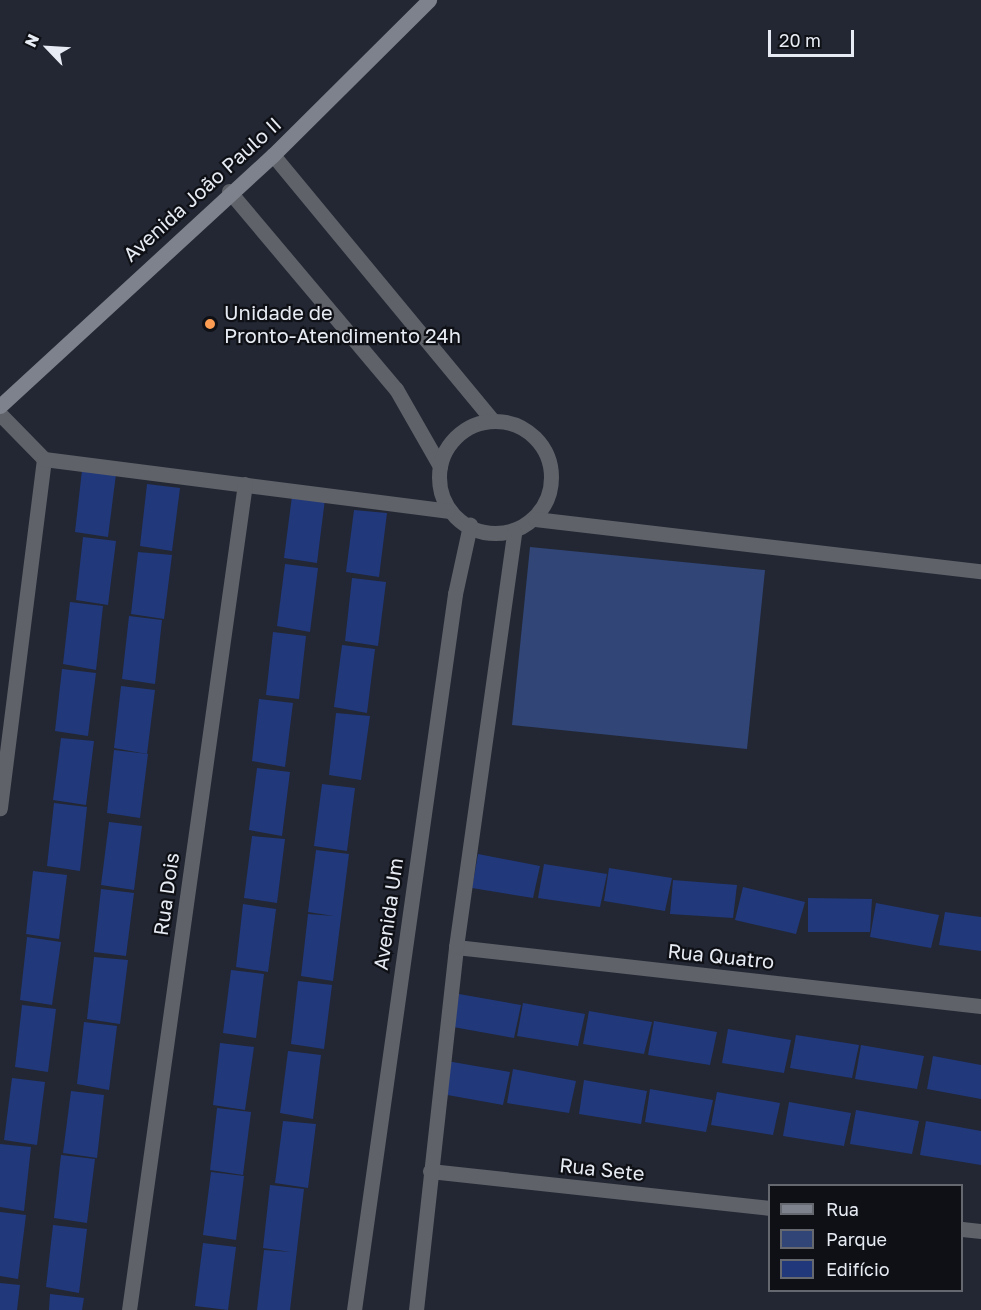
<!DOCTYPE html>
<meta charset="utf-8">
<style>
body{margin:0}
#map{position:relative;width:981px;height:1310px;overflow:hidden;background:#222733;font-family:"Golos Text",sans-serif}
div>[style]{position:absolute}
.green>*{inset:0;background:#314577}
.building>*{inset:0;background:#21387b}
.street>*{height:15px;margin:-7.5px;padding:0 7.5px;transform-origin:7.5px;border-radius:7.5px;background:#5f6268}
.street>.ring{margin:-7.5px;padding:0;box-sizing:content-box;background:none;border:15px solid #5f6268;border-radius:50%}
.secondary>*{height:15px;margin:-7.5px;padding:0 7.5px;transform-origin:7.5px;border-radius:7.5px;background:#7e828c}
.dots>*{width:16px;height:16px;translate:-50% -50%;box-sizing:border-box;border:3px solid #0e1015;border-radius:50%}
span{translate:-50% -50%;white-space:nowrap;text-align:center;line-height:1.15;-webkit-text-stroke:4.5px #0e1015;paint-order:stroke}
.street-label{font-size:20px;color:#e7ebf3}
.poi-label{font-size:20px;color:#e7ebf3}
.left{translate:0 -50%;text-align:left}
.legend{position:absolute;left:768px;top:1184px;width:195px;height:108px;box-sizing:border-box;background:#0e1015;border:2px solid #65686e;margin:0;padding:8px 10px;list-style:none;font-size:18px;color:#e7ebf3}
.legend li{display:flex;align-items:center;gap:12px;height:30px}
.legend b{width:30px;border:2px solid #65686e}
.north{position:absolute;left:18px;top:18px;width:60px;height:60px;-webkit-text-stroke:4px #0e1015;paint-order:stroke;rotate:295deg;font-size:16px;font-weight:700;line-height:24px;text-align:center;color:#e7ebf3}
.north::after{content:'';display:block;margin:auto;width:21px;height:27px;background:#e7ebf3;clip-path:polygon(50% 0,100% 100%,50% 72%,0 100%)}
.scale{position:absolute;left:768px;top:30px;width:86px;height:27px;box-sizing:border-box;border:3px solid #e7ebf3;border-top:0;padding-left:8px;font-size:18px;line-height:21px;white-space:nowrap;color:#e7ebf3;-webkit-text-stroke:4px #0e1015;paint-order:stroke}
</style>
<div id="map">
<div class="green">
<div style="clip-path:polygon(530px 547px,765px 570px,747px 749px,512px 725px)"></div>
</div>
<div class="building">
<div style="clip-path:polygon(82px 470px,116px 474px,108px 537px,75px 532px)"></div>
<div style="clip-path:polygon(147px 484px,180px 488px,172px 551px,140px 546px)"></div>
<div style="clip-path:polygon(292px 496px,325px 499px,317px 563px,284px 558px)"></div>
<div style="clip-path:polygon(354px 510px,387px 513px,379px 577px,346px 572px)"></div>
<div style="clip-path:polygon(83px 537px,116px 541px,108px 605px,76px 600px)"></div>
<div style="clip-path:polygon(138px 552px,172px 555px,164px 619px,131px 614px)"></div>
<div style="clip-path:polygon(285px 564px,318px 568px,310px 632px,277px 626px)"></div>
<div style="clip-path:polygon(352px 578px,386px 582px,378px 646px,345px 641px)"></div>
<div style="clip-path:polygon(70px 602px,103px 606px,96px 670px,63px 664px)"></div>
<div style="clip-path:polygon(129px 616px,162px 620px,155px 684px,122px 679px)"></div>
<div style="clip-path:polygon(273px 632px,306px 636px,299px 699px,266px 695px)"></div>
<div style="clip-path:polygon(342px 645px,375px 649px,367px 713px,334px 707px)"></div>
<div style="clip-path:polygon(62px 669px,96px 673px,88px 736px,55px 731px)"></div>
<div style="clip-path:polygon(121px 686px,155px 690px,147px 754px,114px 748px)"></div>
<div style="clip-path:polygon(259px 699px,293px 703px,285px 767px,252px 761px)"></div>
<div style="clip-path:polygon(336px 713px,370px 716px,361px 780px,329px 775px)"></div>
<div style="clip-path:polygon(61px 738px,94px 741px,86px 805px,53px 800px)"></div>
<div style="clip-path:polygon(114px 750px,148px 754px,140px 818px,107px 813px)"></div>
<div style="clip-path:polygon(257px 768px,290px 772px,282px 836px,249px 830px)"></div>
<div style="clip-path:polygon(322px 784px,355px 788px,347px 851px,314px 846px)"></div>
<div style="clip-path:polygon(54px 803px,87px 807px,80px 871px,47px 866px)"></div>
<div style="clip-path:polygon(109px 822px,142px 826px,134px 890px,101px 885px)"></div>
<div style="clip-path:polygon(252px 836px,285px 839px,277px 903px,244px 898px)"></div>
<div style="clip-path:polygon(316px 850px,349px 854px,333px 981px,301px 976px,308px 914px,334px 916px,308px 912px)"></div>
<div style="clip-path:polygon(478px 854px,540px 866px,533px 898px,472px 888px)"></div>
<div style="clip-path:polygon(544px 864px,607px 874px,600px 907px,538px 898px)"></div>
<div style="clip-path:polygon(609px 868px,672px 878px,665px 911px,604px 901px)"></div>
<div style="clip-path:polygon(33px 871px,67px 875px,59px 939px,26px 934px)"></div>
<div style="clip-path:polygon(673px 880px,737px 885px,733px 918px,670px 914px)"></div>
<div style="clip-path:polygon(743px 887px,805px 902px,796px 934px,735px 920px)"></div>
<div style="clip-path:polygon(101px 889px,134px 893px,126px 956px,94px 952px)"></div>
<div style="clip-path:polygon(808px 898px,872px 899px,870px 932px,808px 932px)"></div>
<div style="clip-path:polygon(876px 903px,939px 915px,931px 948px,870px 937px)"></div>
<div style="clip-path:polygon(243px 904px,276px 909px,268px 972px,236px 967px)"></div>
<div style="clip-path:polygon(945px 912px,981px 917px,981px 951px,939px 945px)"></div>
<div style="clip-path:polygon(27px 937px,61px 942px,52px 1005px,20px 1000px)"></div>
<div style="clip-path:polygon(94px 957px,128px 960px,120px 1024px,87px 1019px)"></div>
<div style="clip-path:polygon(231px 970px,264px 974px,256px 1038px,223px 1033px)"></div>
<div style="clip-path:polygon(298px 981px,332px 985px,324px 1049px,291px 1044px)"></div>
<div style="clip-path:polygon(459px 994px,521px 1005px,514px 1038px,453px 1027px)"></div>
<div style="clip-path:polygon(523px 1003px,585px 1014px,578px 1046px,517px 1036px)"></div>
<div style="clip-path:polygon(22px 1005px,56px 1009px,48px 1072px,15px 1067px)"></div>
<div style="clip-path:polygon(589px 1011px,652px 1022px,644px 1054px,583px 1044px)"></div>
<div style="clip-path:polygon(654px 1021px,717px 1032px,710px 1065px,648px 1055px)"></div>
<div style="clip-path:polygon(84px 1022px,117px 1026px,109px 1090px,77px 1084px)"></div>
<div style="clip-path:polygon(728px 1029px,791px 1040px,784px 1073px,722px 1063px)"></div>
<div style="clip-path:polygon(796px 1035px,859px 1045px,852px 1078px,790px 1068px)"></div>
<div style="clip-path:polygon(220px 1043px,254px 1047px,245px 1110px,213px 1105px)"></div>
<div style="clip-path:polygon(861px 1045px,924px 1056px,917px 1089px,855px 1079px)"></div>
<div style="clip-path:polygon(288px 1051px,321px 1055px,313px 1119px,280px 1113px)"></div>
<div style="clip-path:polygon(933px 1056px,981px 1065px,981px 1099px,927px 1089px)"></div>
<div style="clip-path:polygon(447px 1061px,510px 1072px,503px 1105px,442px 1094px)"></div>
<div style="clip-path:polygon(513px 1069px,576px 1081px,569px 1113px,507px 1103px)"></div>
<div style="clip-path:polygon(12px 1078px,45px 1082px,37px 1145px,4px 1140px)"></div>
<div style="clip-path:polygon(584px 1080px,647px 1091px,641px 1124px,579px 1114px)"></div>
<div style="clip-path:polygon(650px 1089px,713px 1100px,706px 1132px,645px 1122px)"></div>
<div style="clip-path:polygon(71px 1091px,104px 1095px,97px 1158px,63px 1153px)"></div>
<div style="clip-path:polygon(717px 1092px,780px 1103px,773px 1135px,711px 1125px)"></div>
<div style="clip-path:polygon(789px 1102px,851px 1113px,844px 1146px,783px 1136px)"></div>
<div style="clip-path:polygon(217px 1108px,251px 1112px,243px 1175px,210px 1170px)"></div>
<div style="clip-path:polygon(856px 1110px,919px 1121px,912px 1154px,850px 1144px)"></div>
<div style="clip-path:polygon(283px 1121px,316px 1124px,308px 1188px,275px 1183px)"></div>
<div style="clip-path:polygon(926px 1121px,981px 1131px,981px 1165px,920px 1155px)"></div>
<div style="clip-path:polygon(0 1144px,31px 1147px,24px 1211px,0 1207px)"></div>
<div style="clip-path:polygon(61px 1155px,95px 1159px,87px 1223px,54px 1218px)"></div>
<div style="clip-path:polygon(211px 1172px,244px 1176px,236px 1240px,203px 1235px)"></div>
<div style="clip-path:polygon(270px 1185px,304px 1189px,290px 1310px,257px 1310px,264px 1250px,291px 1252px,263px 1248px)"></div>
<div style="clip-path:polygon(0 1212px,26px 1215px,18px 1279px,0 1276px)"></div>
<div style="clip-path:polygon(53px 1225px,87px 1229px,79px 1293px,46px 1287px)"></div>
<div style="clip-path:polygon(203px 1243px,236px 1247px,228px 1310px,195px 1306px)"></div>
<div style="clip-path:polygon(0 1283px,20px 1285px,17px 1310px,0 1310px)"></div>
<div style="clip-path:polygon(50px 1294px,84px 1298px,82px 1310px,49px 1310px)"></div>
</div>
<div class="street">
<div style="left:273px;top:155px;width:344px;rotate:50.4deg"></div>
<div style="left:229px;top:191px;width:259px;rotate:49.9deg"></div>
<div style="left:396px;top:389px;width:89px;rotate:60.3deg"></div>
<div style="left:0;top:414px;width:63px;rotate:45.6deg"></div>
<div style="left:44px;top:459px;width:352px;rotate:97.2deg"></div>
<div class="ring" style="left:439px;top:421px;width:97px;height:97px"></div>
<div style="left:44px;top:459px;width:407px;rotate:7.3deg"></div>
<div style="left:535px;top:519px;width:449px;rotate:6.7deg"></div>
<div style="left:456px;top:947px;width:528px;rotate:6.41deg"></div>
<div style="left:430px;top:1171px;width:342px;rotate:6.2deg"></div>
<div style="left:962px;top:1229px;width:19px;rotate:6deg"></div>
<div style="left:129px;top:1310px;width:834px;rotate:-82.01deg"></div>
<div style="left:354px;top:1310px;width:723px;rotate:-81.97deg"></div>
<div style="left:455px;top:594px;width:71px;rotate:-77.7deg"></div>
<div style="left:416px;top:1310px;width:365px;rotate:-83.7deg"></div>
<div style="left:456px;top:947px;width:419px;rotate:-82deg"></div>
</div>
<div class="secondary">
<div style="left:0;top:406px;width:371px;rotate:-42.6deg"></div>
<div style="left:273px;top:155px;width:220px;rotate:-44.8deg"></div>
</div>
<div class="dots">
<div style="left:210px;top:324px;background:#fc9d53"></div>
</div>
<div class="street-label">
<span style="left:202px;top:189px;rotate:-42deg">Avenida João Paulo II</span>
<span style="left:166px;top:894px;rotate:-82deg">Rua Dois</span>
<span style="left:388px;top:914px;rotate:-82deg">Avenida Um</span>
<span style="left:721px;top:956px;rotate:6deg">Rua Quatro</span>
<span style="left:602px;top:1169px;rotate:6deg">Rua Sete</span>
</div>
<div class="poi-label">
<span class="left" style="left:224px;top:324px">Unidade de<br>Pronto-Atendimento 24h</span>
</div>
<ul class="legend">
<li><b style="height:8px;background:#7e828c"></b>Rua</li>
<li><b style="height:16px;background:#314577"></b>Parque</li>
<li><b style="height:16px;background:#21387b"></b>Edifício</li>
</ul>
<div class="north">N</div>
<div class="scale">20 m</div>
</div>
